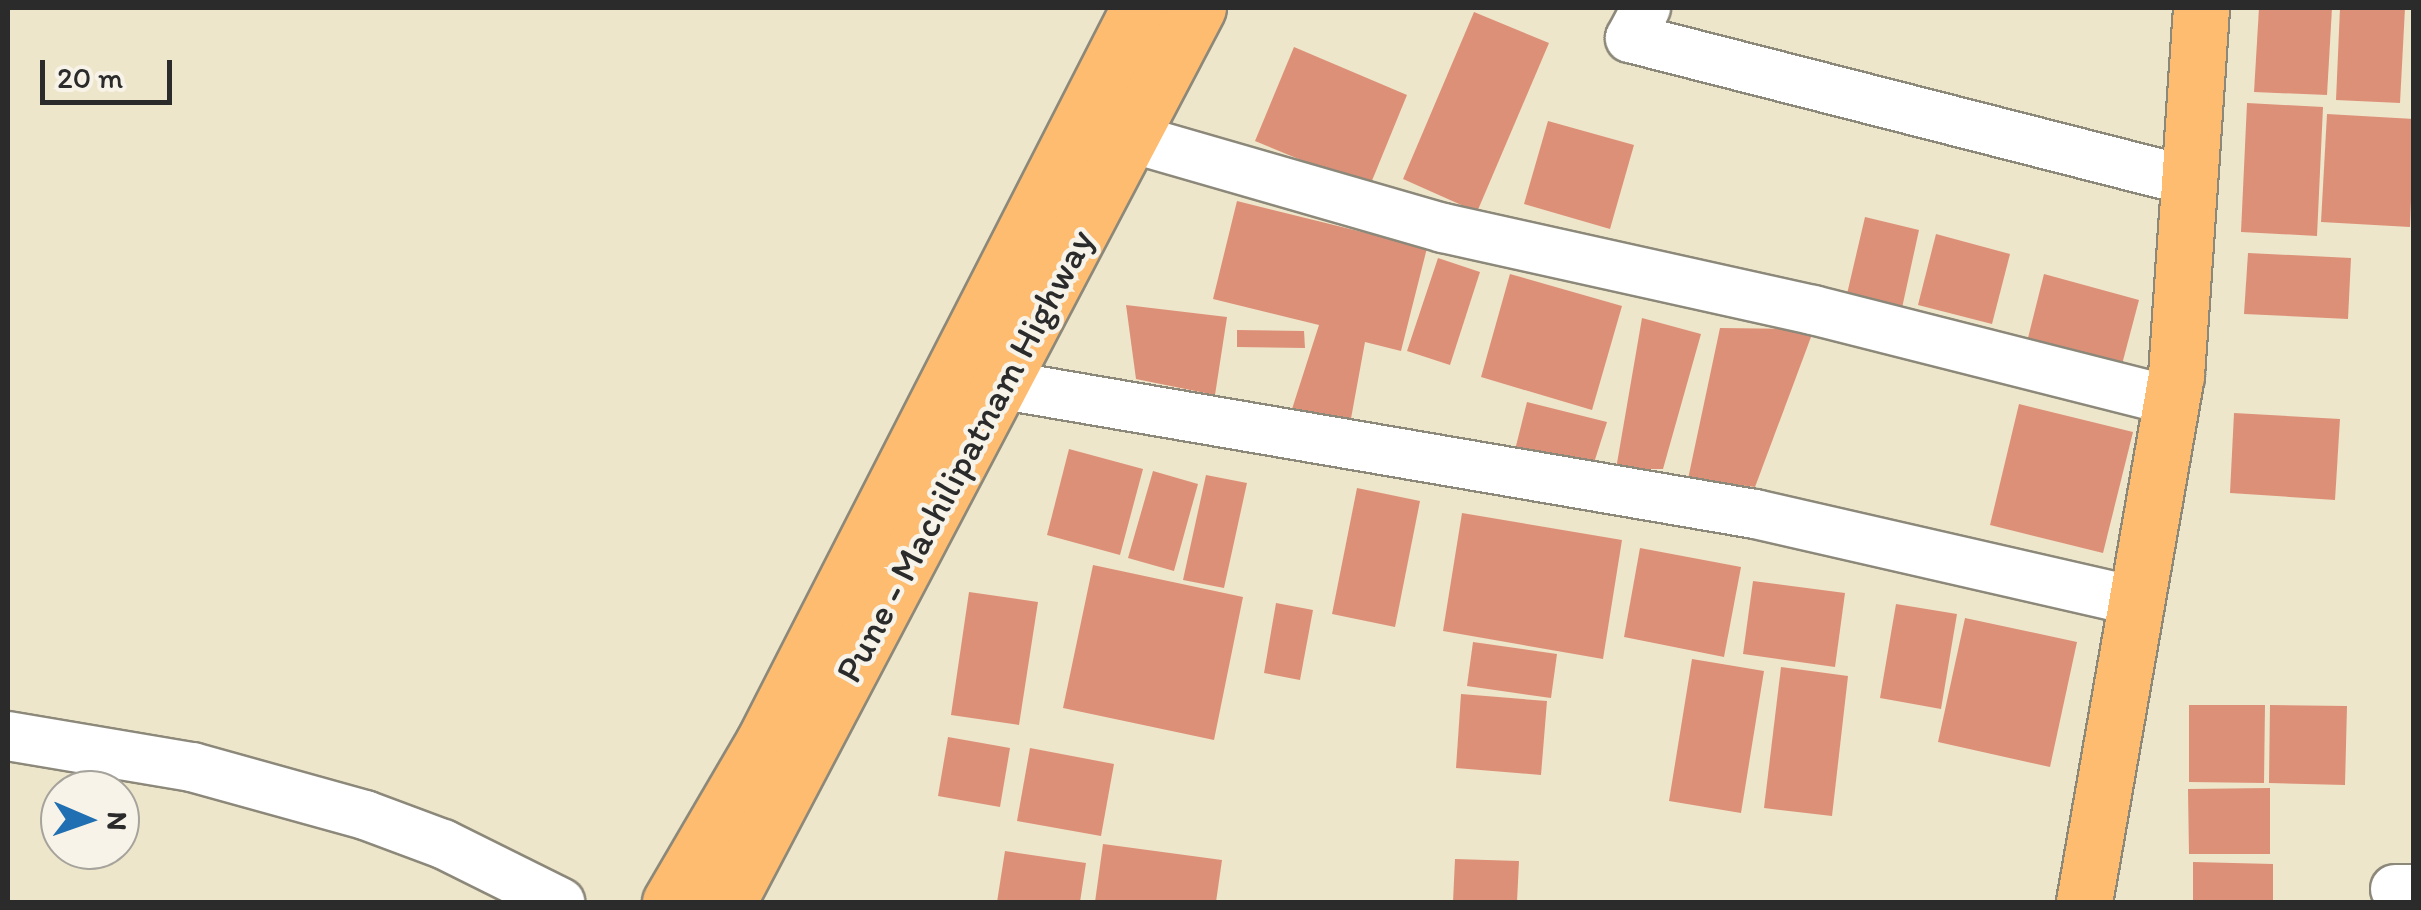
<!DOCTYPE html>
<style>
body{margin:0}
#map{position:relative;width:2421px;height:910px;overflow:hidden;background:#eee6ca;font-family:Itim,sans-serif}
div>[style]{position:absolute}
.building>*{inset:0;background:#dd9078}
.roads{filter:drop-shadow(2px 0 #8c887a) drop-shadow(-2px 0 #8c887a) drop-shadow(0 2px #8c887a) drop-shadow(0 -2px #8c887a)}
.minor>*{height:48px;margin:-24px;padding:0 24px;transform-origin:24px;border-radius:24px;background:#fff}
.major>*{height:55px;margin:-27.5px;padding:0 27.5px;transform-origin:27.5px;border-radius:27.5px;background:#fdbc70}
span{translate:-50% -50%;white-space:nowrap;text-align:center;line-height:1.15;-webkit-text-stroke:9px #f7f3e8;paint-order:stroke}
.street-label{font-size:38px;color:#2b2b2b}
.frame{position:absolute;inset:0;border:10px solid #2b2b2b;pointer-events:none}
.north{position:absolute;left:40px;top:770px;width:100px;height:100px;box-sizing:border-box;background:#f7f3e8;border:2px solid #a5a39c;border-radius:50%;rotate:92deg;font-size:28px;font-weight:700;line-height:40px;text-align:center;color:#2b2b2b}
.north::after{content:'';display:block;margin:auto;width:35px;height:45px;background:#1f6fb2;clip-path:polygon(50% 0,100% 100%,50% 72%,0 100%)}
.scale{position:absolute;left:40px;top:60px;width:132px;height:45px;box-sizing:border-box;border:5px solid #2b2b2b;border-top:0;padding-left:12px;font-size:30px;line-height:35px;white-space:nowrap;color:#2b2b2b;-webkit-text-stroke:8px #f7f3e8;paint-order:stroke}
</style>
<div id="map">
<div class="building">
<div style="clip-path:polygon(2259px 8px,2332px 8px,2327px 95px,2254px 92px)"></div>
<div style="clip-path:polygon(2340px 8px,2405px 8px,2400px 103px,2336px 100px)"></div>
<div style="clip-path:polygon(1474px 12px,1549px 43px,1477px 212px,1403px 179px)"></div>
<div style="clip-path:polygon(1294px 47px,1407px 95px,1369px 188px,1255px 141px)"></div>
<div style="clip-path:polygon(2247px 103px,2323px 107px,2317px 236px,2241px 232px)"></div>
<div style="clip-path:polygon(2327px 114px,2414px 119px,2410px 227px,2321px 222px)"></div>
<div style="clip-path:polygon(1548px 121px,1634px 145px,1610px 229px,1524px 204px)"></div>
<div style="clip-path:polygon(1237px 201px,1427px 248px,1401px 351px,1365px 342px,1350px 424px,1292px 409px,1319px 325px,1213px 299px)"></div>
<div style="clip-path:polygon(1865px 217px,1919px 230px,1902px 308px,1847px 294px)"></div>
<div style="clip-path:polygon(1936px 234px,2010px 254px,1992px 324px,1918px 305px)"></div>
<div style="clip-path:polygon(2248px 253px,2351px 258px,2348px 319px,2244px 314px)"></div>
<div style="clip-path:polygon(1438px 258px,1480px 272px,1450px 365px,1407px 351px)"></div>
<div style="clip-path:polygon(1510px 274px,1622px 306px,1592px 410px,1481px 377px)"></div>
<div style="clip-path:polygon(2044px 274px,2139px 300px,2120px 372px,2026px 346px)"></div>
<div style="clip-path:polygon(1126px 305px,1227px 317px,1215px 395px,1136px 379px)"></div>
<div style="clip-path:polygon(1642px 318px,1701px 334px,1663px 469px,1616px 469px)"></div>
<div style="clip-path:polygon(1720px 328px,1814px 329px,1755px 487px,1688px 479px)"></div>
<div style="clip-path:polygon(1237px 330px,1304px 331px,1305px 348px,1237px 347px)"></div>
<div style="clip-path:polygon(1527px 402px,1607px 422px,1593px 466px,1515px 450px)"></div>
<div style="clip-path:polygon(2019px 404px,2133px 432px,2103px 553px,1990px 525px)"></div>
<div style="clip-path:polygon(2234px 413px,2340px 419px,2335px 500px,2230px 493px)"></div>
<div style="clip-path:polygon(1069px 449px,1143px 469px,1120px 555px,1047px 535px)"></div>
<div style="clip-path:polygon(1153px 471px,1198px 484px,1174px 571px,1128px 558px)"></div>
<div style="clip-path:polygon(1206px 475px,1247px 483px,1224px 588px,1183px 580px)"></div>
<div style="clip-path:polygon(1357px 488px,1420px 501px,1395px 627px,1332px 614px)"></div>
<div style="clip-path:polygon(1462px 513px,1622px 540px,1603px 659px,1443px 631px)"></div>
<div style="clip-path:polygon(1640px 548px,1741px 567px,1724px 657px,1624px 637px)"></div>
<div style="clip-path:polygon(1093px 565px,1243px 597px,1214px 740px,1063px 708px)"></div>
<div style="clip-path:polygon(1753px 581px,1845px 593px,1835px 667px,1743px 654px)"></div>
<div style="clip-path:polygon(969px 592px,1038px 602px,1019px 725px,951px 715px)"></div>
<div style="clip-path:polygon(1276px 603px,1313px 610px,1300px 680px,1264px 673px)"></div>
<div style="clip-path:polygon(1896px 604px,1957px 614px,1941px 709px,1880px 698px)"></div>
<div style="clip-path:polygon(1965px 618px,2077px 642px,2050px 767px,1938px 742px)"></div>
<div style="clip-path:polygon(1473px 642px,1557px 654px,1551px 698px,1467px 686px)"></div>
<div style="clip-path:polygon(1692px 659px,1764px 671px,1741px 813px,1669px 801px)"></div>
<div style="clip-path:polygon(1781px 667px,1848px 676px,1832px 816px,1764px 808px)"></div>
<div style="clip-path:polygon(1461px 694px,1547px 701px,1541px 775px,1456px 768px)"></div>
<div style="clip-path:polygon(2189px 705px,2265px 705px,2264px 783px,2189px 782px)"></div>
<div style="clip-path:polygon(2270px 705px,2347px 706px,2345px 785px,2269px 783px)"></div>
<div style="clip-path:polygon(948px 737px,1010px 748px,1000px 807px,938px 796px)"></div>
<div style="clip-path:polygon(1030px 748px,1114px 764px,1101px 836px,1017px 821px)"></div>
<div style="clip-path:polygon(2270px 788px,2270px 854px,2189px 854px,2188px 789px)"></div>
<div style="clip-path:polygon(1103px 844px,1222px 860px,1216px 902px,1095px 902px)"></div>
<div style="clip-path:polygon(1005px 851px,1086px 863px,1080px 902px,997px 902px)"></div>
<div style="clip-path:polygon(1455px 859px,1519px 861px,1517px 902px,1453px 902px)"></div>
<div style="clip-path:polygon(2193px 862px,2273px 864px,2273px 902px,2193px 902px)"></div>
</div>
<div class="roads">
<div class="minor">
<div style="left:1646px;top:8px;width:34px;rotate:118deg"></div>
<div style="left:1630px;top:38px;width:577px;rotate:14.35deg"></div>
<div style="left:1131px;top:138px;width:325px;rotate:16.1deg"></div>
<div style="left:1443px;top:228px;width:379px;rotate:12.5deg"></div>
<div style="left:1813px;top:310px;width:370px;rotate:14.2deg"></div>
<div style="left:1004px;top:385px;width:762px;rotate:9.75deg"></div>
<div style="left:1755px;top:514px;width:389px;rotate:12.9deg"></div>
<div style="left:8px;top:736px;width:187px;rotate:9.6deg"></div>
<div style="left:192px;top:767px;width:180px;rotate:15.5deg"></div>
<div style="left:365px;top:815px;width:83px;rotate:20.4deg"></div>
<div style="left:443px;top:844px;width:131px;rotate:26.4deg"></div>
<div style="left:2395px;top:889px;width:19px"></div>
</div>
<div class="major">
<div style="left:670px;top:902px;width:184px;rotate:-59.7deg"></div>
<div style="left:763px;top:743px;width:826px;rotate:-62.91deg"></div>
<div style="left:728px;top:902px;width:1010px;rotate:-62.27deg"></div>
<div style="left:2084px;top:902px;width:535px;rotate:-80.1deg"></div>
<div style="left:2176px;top:375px;width:368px;rotate:-86.1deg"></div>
</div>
</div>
<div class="street-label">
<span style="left:965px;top:456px;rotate:-62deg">Pune - Machilipatnam Highway</span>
</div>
<div class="frame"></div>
<div class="north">N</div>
<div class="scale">20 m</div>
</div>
